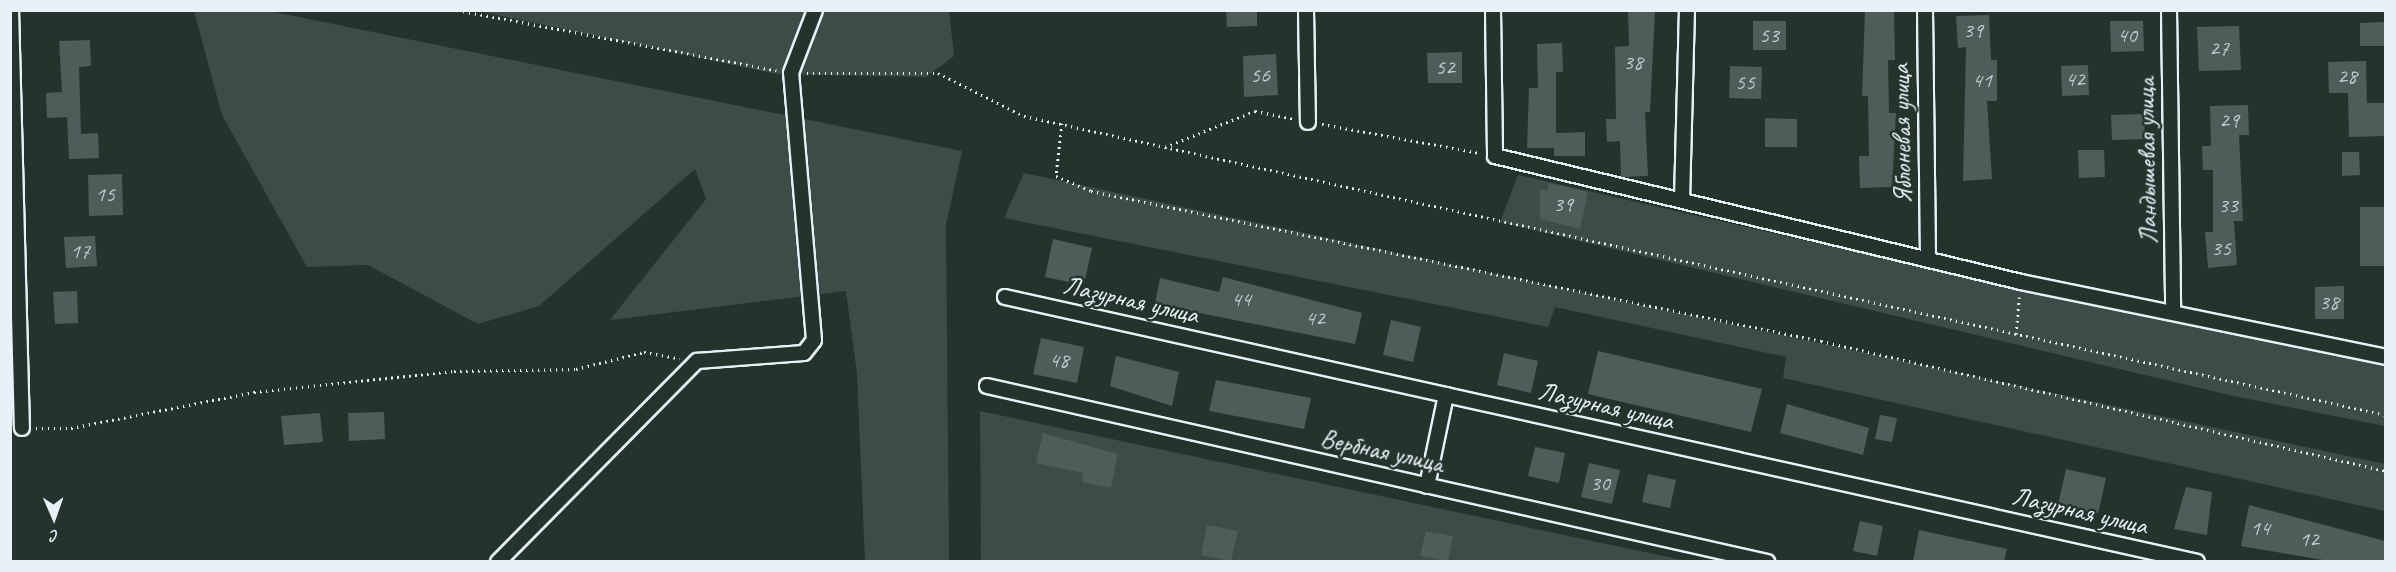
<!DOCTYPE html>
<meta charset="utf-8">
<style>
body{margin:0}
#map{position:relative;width:2396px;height:572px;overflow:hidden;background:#26332d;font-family:Caveat,sans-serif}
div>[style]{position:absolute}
.green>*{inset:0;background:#3e4b47}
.building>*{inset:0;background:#505c59}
.path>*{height:3px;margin-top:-1.5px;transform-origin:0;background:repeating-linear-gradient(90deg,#e8f1f8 0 1.5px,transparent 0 6px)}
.roads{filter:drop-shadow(2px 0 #e8f1f8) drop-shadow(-2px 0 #e8f1f8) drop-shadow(0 2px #e8f1f8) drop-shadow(0 -2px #e8f1f8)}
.minor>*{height:14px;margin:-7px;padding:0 7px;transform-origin:7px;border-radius:7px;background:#26332d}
span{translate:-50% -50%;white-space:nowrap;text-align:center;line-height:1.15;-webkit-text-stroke:5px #26332d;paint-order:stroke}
.number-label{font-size:22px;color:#c2ccd0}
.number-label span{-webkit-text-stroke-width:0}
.street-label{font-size:26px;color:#e8f1f8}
.frame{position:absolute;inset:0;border:12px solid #e8f1f8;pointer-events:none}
.north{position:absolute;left:24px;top:488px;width:60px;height:60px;-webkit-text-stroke:4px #26332d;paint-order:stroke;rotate:178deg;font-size:16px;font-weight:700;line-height:24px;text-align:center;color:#e8f1f8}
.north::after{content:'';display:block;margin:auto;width:21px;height:27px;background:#e8f1f8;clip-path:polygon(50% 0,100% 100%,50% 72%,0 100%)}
</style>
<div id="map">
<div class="green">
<div style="clip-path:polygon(194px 11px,269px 11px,962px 151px,946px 225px,949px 561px,865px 561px,857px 374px,846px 291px,610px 320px,706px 199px,695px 169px,539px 306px,478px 324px,368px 265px,307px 267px,222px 115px)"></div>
<div style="clip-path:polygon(478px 11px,949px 11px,954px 56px,926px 77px,777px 74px)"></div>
<div style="clip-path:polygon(1024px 173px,2385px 464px,2385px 511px,1783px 378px,1786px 357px,1555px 307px,1548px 327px,1004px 218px)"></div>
<div style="clip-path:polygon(1518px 175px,1860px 253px,2128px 304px,2385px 362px,2385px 426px,2238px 397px,1500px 222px)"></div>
<div style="clip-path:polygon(980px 411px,1687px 561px,981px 561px)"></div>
</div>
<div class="building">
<div style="clip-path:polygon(1226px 10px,1257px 10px,1257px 26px,1227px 27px)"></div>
<div style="clip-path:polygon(1628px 10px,1655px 10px,1650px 112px,1645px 112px,1648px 176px,1621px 177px,1620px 141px,1607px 142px,1606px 119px,1616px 119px,1615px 47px,1629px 46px)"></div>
<div style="clip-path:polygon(1865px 10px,1894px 10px,1895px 60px,1888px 60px,1889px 113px,1896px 113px,1892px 187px,1860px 188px,1859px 156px,1869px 156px,1868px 96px,1862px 96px)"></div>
<div style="clip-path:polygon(1989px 15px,1991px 60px,1997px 60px,1997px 101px,1987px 101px,1992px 179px,1963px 181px,1966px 47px,1958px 48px,1956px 16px)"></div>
<div style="clip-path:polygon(1753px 21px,1786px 21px,1786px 50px,1753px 50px)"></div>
<div style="clip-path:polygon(2110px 21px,2143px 21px,2144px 51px,2111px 52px)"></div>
<div style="clip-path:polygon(2384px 22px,2384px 46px,2360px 46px,2360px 23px)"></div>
<div style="clip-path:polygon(2239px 26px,2241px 70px,2199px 71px,2197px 27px)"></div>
<div style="clip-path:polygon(90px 40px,91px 66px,79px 67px,81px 134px,98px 133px,99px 158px,69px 159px,67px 117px,47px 118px,46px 93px,62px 92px,59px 41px)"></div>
<div style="clip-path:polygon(1562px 43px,1563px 72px,1556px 72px,1556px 133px,1585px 132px,1585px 156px,1554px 156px,1554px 148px,1527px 148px,1529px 88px,1538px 88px,1537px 44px)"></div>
<div style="clip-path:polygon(1462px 52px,1462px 83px,1428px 83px,1427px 53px)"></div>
<div style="clip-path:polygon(1276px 54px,1278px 95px,1244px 97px,1243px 56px)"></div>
<div style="clip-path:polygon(2366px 61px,2367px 103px,2385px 103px,2385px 136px,2349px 137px,2348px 93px,2329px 93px,2328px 62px)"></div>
<div style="clip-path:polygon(2088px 65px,2089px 95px,2062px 96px,2061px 66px)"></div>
<div style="clip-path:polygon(1730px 66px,1762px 67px,1761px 99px,1729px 98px)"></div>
<div style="clip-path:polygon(2248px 105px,2249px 135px,2239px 135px,2243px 221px,2234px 221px,2237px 265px,2208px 268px,2205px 232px,2213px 232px,2213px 170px,2203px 170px,2202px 146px,2211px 146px,2210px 106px)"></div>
<div style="clip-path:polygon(2144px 114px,2145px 139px,2112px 140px,2111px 115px)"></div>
<div style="clip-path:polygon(1765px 118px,1797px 119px,1797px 147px,1765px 147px)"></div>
<div style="clip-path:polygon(2078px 150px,2104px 150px,2105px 177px,2079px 178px)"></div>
<div style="clip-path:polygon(2342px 152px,2359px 152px,2360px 175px,2342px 176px)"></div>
<div style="clip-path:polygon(122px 174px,123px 215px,89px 216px,88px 175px)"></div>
<div style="clip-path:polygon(1549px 183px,1588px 192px,1580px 229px,1540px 219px,1540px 189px,1547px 191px)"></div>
<div style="clip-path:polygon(2360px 207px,2385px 207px,2385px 266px,2360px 266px)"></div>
<div style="clip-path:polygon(95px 236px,97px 266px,66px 268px,64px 237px)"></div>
<div style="clip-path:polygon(1053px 239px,1092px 248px,1084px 285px,1045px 277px)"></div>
<div style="clip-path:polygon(1223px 277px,1362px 313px,1355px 344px,1155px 304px,1160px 278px,1219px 292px)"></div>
<div style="clip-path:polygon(2344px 286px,2344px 319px,2315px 319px,2315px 287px)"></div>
<div style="clip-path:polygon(77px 291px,78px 323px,55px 324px,53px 292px)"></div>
<div style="clip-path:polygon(1391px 320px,1421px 327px,1413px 362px,1383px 355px)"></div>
<div style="clip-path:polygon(1041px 338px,1084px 347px,1077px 383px,1033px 374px)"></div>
<div style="clip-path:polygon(1598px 351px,1762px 389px,1751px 432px,1588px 394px)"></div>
<div style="clip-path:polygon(1504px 353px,1538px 361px,1531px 393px,1497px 385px)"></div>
<div style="clip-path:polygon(1116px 356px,1179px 372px,1172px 406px,1110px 386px)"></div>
<div style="clip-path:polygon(1216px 380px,1311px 398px,1304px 429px,1209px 411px)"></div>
<div style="clip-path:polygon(1787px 404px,1869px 428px,1863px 455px,1780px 433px)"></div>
<div style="clip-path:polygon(384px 412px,385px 439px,349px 441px,348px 413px)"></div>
<div style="clip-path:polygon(320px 413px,323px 442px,284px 445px,281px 416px)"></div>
<div style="clip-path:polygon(1880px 415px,1897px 418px,1892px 442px,1875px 439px)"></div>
<div style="clip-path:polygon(1043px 433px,1118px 454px,1111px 488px,1082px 482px,1083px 473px,1036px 463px)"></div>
<div style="clip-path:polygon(1535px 447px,1565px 453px,1559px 483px,1528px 476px)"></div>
<div style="clip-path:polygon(1589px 463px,1620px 470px,1612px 504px,1581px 497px)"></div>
<div style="clip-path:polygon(2066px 469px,2106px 478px,2098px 514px,2058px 505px)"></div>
<div style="clip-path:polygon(1648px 474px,1676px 480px,1670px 508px,1642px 502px)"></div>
<div style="clip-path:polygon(2186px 487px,2212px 492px,2207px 535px,2174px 529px)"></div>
<div style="clip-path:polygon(2249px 505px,2385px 541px,2385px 561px,2329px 561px,2241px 546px)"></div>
<div style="clip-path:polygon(1860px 521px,1883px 526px,1877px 556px,1853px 551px)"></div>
<div style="clip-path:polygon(1207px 525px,1238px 531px,1231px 561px,1201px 555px)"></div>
<div style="clip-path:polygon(1919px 530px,2007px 549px,2004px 561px,1913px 561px)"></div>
<div style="clip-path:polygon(1426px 531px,1453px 536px,1448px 561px,1420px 556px)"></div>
</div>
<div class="path">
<div style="left:457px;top:10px;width:325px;rotate:10.7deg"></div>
<div style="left:807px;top:73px;width:131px"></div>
<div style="left:938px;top:73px;width:96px;rotate:26.6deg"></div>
<div style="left:1024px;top:116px;width:1394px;rotate:12.38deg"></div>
<div style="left:1062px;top:123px;width:53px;rotate:96.5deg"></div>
<div style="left:1056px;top:176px;width:38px;rotate:23deg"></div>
<div style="left:1091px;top:191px;width:745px;rotate:11.61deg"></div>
<div style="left:1821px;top:341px;width:580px;rotate:12.96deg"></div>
<div style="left:1322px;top:124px;width:161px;rotate:10.4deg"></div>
<div style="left:1165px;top:147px;width:97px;rotate:-21.8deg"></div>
<div style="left:1255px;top:111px;width:41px;rotate:11.3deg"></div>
<div style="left:2016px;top:334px;width:37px;rotate:-85deg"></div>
<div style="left:36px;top:428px;width:35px"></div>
<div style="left:71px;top:428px;width:187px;rotate:-11.1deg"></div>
<div style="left:254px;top:392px;width:201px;rotate:-6deg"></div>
<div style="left:454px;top:371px;width:122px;rotate:-0.9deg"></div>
<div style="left:576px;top:369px;width:70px;rotate:-14deg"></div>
<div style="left:644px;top:352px;width:36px;rotate:10deg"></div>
</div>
<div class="roads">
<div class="minor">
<div style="left:11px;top:10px;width:418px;rotate:88.5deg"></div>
<div style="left:1306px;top:10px;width:112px;rotate:89deg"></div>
<div style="left:1493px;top:10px;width:146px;rotate:89.2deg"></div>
<div style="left:1495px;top:156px;width:541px;rotate:13.47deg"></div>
<div style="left:2021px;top:282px;width:373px;rotate:11.6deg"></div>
<div style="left:1925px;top:10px;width:246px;rotate:89.3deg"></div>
<div style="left:2169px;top:10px;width:300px;rotate:89.2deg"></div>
<div style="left:1682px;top:200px;width:190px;rotate:-88.5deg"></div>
<div style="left:1005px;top:297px;width:1221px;rotate:12.53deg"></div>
<div style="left:987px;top:386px;width:800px;rotate:12.72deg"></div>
<div style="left:1427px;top:486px;width:93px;rotate:-78.2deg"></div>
<div style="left:498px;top:562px;width:283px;rotate:-45.3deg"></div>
<div style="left:697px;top:361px;width:107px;rotate:-4.3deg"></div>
<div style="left:804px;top:353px;width:16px;rotate:-52deg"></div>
<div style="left:814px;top:340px;width:268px;rotate:-94.9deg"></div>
<div style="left:791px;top:73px;width:67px;rotate:-69.1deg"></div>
</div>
</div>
<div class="number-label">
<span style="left:1973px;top:31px">39</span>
<span style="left:1769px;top:36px">53</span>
<span style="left:2127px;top:36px">40</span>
<span style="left:2219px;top:49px">27</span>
<span style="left:1633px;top:63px">38</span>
<span style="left:1445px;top:68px">52</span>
<span style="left:1260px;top:76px">56</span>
<span style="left:2347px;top:77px">28</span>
<span style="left:2075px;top:80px">42</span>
<span style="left:1982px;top:81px">41</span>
<span style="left:1745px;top:83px">55</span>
<span style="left:2229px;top:121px">29</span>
<span style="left:105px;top:195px">15</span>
<span style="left:1563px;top:205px">39</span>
<span style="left:2228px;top:206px">33</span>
<span style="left:2221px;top:249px">35</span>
<span style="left:80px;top:252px">17</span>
<span style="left:1241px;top:300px">44</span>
<span style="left:2329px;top:303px">38</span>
<span style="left:1315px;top:319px">42</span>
<span style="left:1059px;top:361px">48</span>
<span style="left:1600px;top:484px">30</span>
<span style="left:2260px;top:529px">14</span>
<span style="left:2309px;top:540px">12</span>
</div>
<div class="street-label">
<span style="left:1902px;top:134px;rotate:-91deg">Яблоневая улица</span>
<span style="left:2147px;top:161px;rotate:-91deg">Ландышевая улица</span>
<span style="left:1131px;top:300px;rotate:13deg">Лазурная улица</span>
<span style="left:1606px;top:406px;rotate:13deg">Лазурная улица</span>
<span style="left:1382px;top:451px;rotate:12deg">Вербная улица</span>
<span style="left:2080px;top:511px;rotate:13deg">Лазурная улица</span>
</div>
<div class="frame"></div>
<div class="north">С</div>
</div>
